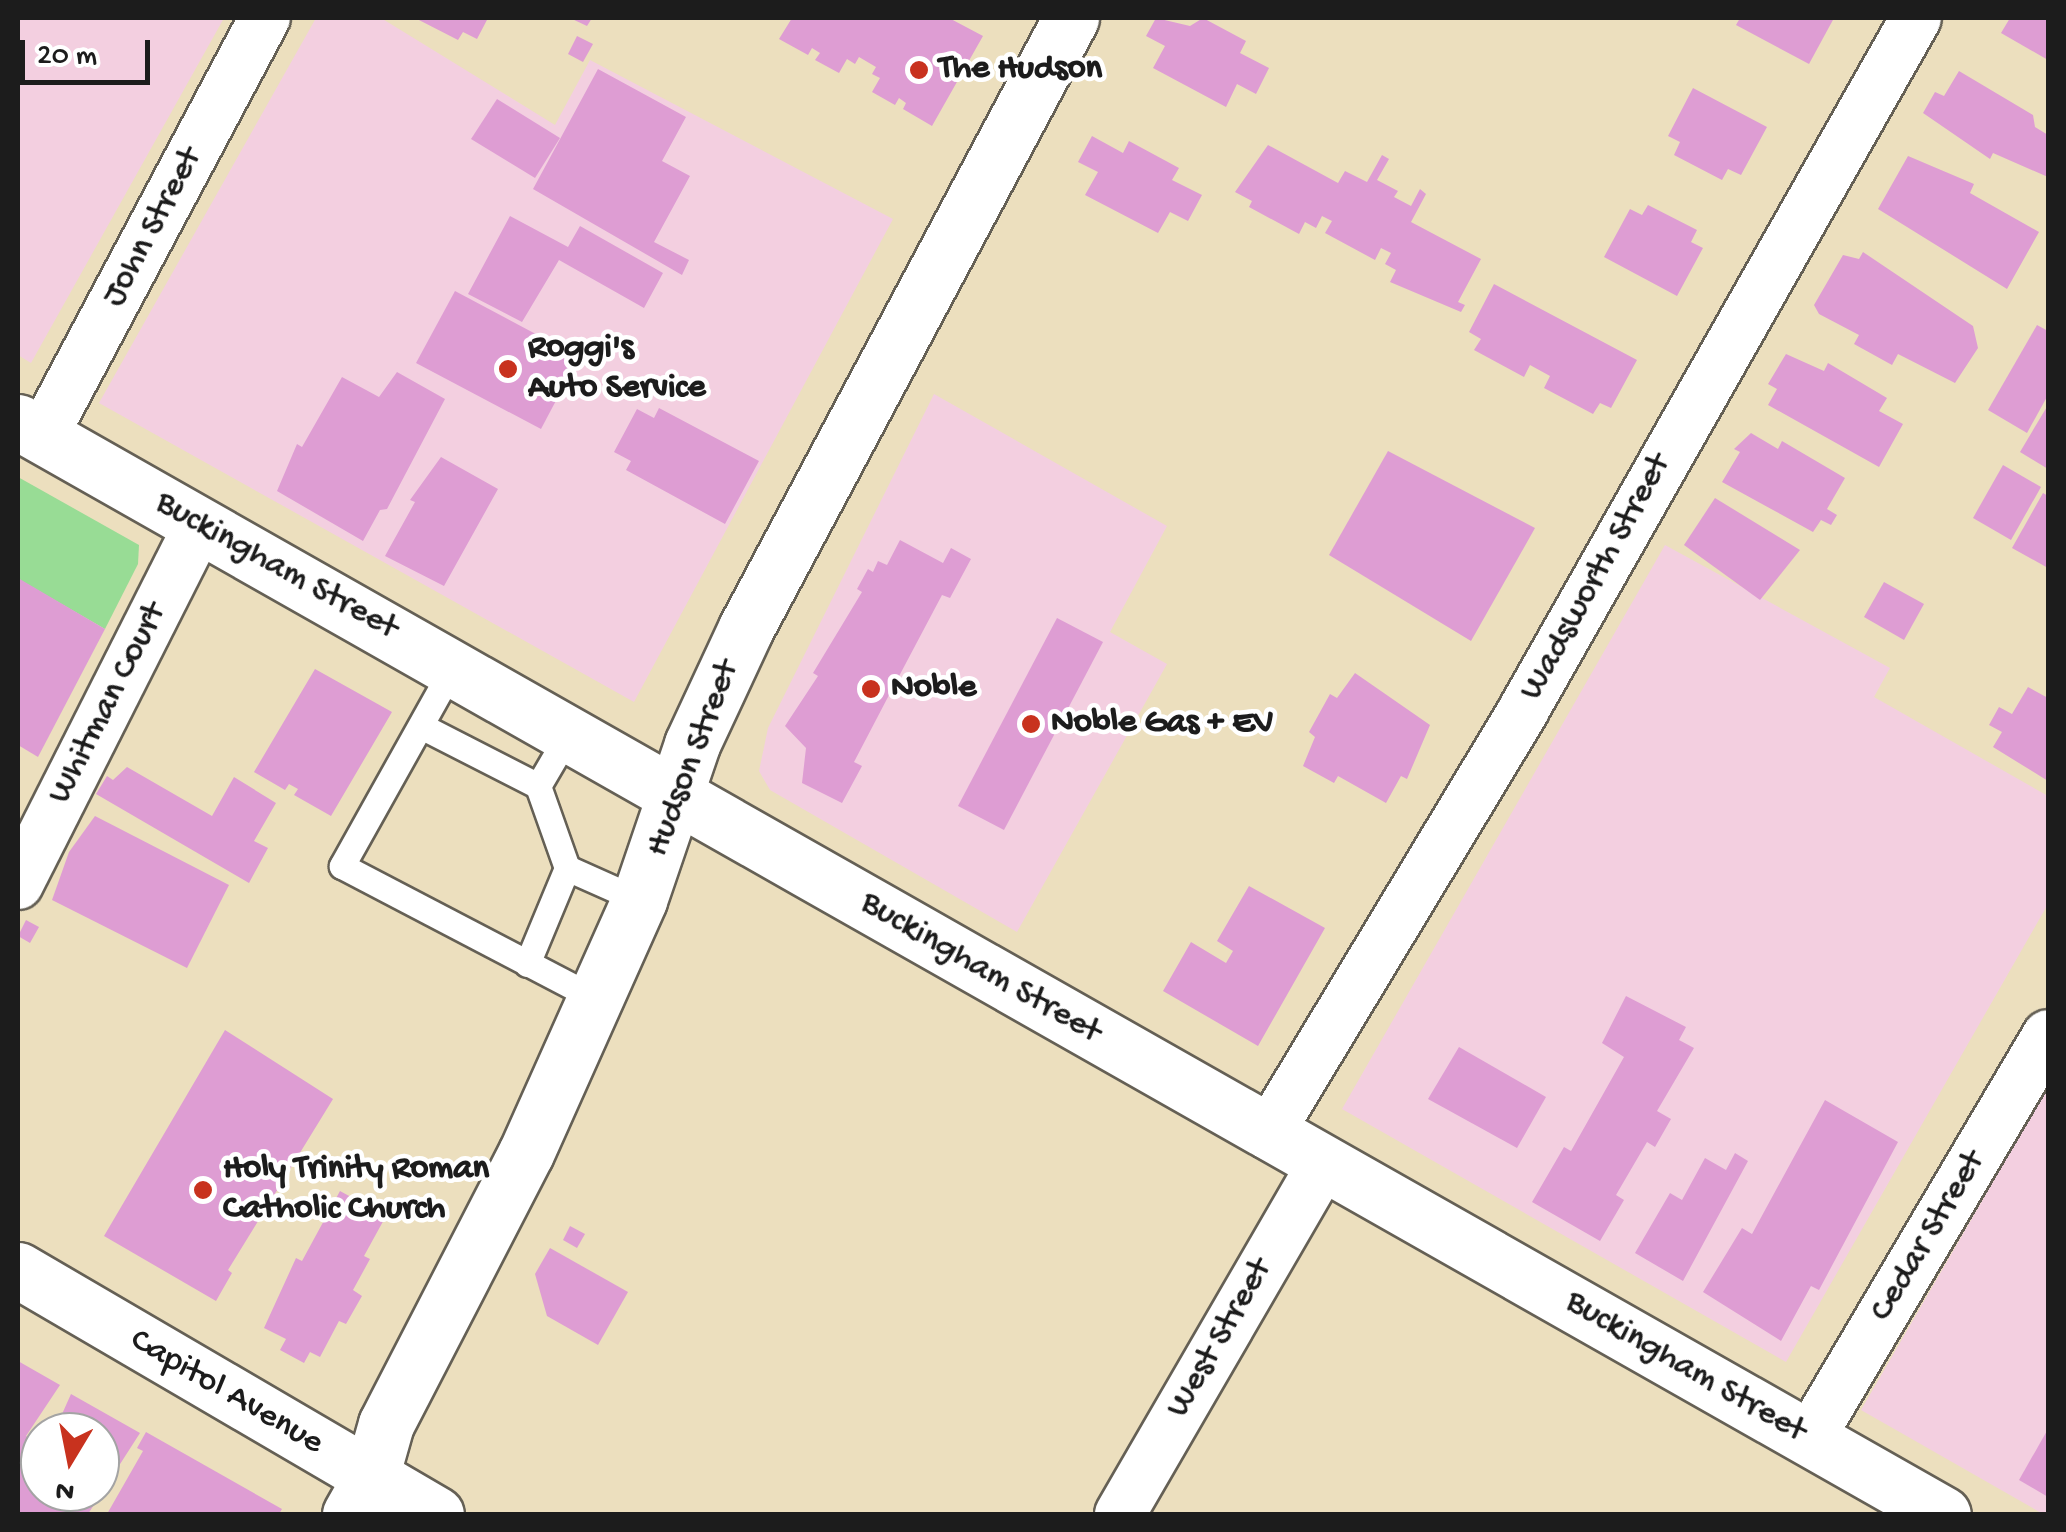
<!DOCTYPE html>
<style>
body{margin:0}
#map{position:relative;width:2066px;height:1532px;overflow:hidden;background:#ecdfbe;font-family:"Gochi Hand",sans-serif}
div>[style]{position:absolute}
.built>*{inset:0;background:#f3cfe0}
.green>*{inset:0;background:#98dc95}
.building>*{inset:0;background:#de9dd3}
.roads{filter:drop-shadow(2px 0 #656055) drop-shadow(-2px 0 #656055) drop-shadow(0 2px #656055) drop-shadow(0 -2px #656055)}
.lane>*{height:25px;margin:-12.5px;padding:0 12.5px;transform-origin:12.5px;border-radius:12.5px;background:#fff}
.street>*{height:50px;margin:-25px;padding:0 25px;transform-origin:25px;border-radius:25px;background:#fff}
.secondary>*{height:55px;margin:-27.5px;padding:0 27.5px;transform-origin:27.5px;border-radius:27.5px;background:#fff}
.dots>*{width:28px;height:28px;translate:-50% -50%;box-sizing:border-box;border:5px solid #fff;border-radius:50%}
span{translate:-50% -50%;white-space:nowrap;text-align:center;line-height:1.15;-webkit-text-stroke:9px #fff;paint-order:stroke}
.poi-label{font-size:35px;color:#1c1c1c;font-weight:700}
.left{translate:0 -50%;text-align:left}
.street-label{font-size:35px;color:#1c1c1c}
.frame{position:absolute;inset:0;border:20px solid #1c1c1c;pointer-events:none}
.north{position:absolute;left:20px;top:1412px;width:100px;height:100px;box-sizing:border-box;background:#fff;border:2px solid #a4a4a4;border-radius:50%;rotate:190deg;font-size:28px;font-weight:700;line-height:40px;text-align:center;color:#1c1c1c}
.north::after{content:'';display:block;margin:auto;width:35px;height:45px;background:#c8321e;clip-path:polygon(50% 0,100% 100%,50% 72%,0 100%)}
.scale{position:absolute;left:20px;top:40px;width:130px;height:45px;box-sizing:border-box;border:5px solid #1c1c1c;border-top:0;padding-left:12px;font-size:30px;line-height:35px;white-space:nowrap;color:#1c1c1c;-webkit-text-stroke:8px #fff;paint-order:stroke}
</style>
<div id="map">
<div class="built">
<div style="clip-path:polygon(18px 18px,224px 18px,31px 363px,18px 355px)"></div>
<div style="clip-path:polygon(316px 18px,381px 18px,555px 125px,590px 60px,893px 219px,634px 702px,99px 403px)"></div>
<div style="clip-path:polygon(934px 394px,1167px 526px,1110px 632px,1167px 664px,1017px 932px,770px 790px,759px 771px,768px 728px)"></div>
<div style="clip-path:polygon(1665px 545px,1890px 668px,1874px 697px,2048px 796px,2048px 904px,1786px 1362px,1342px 1109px)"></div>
<div style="clip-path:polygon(2048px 1087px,2048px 1514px,2043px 1514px,1861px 1410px)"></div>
</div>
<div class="green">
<div style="clip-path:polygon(18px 477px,139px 545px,138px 564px,105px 629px,18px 579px)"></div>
</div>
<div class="building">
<div style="clip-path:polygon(415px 18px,488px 18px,477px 39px,463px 32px,458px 40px)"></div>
<div style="clip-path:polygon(570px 18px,592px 18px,587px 26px)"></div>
<div style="clip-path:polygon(792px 18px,949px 18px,983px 36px,932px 126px,903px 109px,906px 103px,899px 98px,895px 105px,872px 92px,880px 78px,872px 74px,876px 67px,859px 57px,855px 64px,847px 59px,839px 73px,815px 60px,820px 53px,812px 48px,808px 55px,779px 39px)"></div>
<div style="clip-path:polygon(1156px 18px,1190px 26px,1203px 18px,1246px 41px,1240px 53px,1269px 68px,1256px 94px,1237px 84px,1226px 107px,1153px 68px,1165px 46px,1146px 36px)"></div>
<div style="clip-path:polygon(1740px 18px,1834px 18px,1809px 64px,1736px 25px)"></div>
<div style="clip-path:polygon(2010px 18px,2048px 18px,2048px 60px,2001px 33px)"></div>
<div style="clip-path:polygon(577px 36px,593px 44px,583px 62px,568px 54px)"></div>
<div style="clip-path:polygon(598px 69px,686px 117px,662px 161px,690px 176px,654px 242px,689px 260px,682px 275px,533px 189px)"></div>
<div style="clip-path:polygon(1959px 71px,2033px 115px,2035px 127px,2048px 135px,2048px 177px,1993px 153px,1990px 159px,1923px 113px,1935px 92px,1944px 96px)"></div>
<div style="clip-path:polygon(1693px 88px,1767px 127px,1741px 175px,1728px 169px,1722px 180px,1674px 155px,1680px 142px,1668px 136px)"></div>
<div style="clip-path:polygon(497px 99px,560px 138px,535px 178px,471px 139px)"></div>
<div style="clip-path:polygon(1092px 136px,1123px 153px,1129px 141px,1179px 168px,1172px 180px,1202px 195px,1188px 221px,1170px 212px,1158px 233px,1085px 195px,1098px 172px,1078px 162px)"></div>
<div style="clip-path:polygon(1268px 145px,1338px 183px,1345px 171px,1367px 182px,1382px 155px,1389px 159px,1377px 180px,1398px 191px,1394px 197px,1411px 206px,1420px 189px,1426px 194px,1411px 222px,1481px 259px,1458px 302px,1465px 305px,1461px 312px,1390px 282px,1396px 270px,1385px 264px,1391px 253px,1381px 248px,1375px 260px,1325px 233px,1332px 221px,1322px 216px,1316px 228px,1305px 222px,1299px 234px,1249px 207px,1252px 201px,1235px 192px)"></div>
<div style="clip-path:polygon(1908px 156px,1974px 184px,1970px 193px,2039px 232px,2007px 289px,1878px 209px)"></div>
<div style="clip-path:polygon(1648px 205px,1697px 230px,1691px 242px,1703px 248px,1677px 296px,1604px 257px,1630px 209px,1642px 215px)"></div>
<div style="clip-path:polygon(510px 216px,568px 247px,580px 226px,663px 273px,644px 308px,559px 260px,522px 322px,468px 294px)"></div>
<div style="clip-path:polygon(1863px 252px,1973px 326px,1978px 348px,1955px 383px,1898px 354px,1892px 365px,1854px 344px,1859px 335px,1819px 314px,1814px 305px,1843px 255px,1859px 259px)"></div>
<div style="clip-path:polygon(1494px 284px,1637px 360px,1611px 408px,1600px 403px,1593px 414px,1544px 388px,1550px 376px,1530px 365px,1524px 377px,1474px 350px,1481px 339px,1469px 332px)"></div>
<div style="clip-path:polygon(455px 291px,579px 357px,541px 429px,416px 363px)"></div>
<div style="clip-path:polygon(2037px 325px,2048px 331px,2048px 395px,2027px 433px,1988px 410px)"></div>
<div style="clip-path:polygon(1786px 354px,1824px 371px,1828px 363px,1887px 398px,1879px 411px,1903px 424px,1879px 467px,1768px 405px,1777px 389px,1768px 384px)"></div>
<div style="clip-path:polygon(397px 372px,445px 399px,387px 509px,380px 510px,363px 541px,277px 491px,297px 444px,302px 447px,342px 377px,379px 397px)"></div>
<div style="clip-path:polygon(2048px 405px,2048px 469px,2020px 452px)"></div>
<div style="clip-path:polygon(659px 408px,759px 461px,725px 524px,626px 470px,631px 461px,614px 452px,637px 409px,654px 418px)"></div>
<div style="clip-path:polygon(1751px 433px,1778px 449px,1782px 441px,1845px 478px,1827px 509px,1837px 515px,1831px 525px,1821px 520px,1813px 532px,1722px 482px,1740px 452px,1734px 449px)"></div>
<div style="clip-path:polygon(1388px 451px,1535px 528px,1471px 641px,1329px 555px)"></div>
<div style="clip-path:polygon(441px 457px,498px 489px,444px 586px,385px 556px,415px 502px,410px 500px)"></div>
<div style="clip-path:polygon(2003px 465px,2041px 487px,2011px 540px,1973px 518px)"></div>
<div style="clip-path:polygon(2043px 493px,2048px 496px,2048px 568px,2012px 548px)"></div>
<div style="clip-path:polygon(1715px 498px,1800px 550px,1760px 600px,1684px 545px)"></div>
<div style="clip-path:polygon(900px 540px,943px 563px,951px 548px,971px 559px,950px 598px,942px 595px,888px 697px,854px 762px,862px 766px,842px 803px,802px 783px,806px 748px,785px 726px,818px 676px,813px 673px,862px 592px,857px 589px,868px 569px,873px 572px,878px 561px,887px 565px)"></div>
<div style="clip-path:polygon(18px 578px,105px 629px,38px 757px,18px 745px)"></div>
<div style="clip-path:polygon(1884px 582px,1924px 604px,1904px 640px,1864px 617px)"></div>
<div style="clip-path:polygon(1057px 618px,1103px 642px,1004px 830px,958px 806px)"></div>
<div style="clip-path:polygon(315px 669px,392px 712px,331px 816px,294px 795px,298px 789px,289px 784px,285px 790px,254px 772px)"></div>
<div style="clip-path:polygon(1355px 673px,1430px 725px,1407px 779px,1401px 776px,1386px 803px,1338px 776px,1334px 783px,1303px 766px,1315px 737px,1309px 732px,1330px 694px,1337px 698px)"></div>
<div style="clip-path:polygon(2028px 687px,2048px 698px,2048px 781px,1993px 747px,2002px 732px,1989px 725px,1999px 707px,2012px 714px)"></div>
<div style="clip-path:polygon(127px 767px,212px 816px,234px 777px,276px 803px,254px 841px,268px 848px,249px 883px,96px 794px,107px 776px,113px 780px)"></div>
<div style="clip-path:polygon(95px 816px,229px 885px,187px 968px,52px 900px,69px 852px)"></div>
<div style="clip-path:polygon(1249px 886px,1325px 928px,1258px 1046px,1163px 991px,1191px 942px,1226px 963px,1233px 951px,1217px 941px)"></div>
<div style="clip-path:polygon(26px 920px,39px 927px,30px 943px,18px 936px)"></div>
<div style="clip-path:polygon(1626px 996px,1686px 1027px,1679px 1040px,1694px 1048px,1657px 1111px,1671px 1119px,1655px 1147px,1647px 1142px,1616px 1195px,1624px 1200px,1600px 1241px,1532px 1202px,1564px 1147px,1571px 1151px,1624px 1057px,1602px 1043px)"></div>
<div style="clip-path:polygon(225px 1030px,333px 1099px,228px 1270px,232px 1273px,216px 1301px,104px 1236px)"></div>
<div style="clip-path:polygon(1459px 1047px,1546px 1097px,1517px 1148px,1428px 1099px)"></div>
<div style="clip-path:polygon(1825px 1100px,1898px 1142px,1819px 1290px,1811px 1286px,1781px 1341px,1703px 1292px,1742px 1228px,1752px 1234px)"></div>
<div style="clip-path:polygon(1735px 1153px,1748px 1161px,1683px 1281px,1635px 1253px,1670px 1193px,1682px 1200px,1705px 1158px,1726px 1170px)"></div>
<div style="clip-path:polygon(340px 1191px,386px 1216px,364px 1256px,370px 1259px,353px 1290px,362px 1296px,346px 1324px,339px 1321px,320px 1357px,310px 1352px,304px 1363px,280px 1350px,286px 1339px,264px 1328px,296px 1258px,302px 1261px)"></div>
<div style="clip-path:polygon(570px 1226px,585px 1234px,577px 1248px,563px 1240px)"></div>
<div style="clip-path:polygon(550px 1248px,628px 1292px,598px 1345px,547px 1316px,535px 1274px)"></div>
<div style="clip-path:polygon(18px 1361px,60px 1385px,26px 1436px,40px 1444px,40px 1492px,100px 1492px,100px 1432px,54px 1432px,71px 1394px,140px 1433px,88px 1514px,18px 1514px)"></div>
<div style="clip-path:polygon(2048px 1429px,2048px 1497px,2019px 1480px)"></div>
<div style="clip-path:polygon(146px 1432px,282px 1509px,279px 1514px,107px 1514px,143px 1451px,137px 1448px)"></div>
</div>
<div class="roads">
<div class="lane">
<div style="left:453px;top:667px;width:228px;rotate:119.2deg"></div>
<div style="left:342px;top:866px;width:283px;rotate:27.6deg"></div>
<div style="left:421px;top:726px;width:131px;rotate:27.1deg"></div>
<div style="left:538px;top:786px;width:87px;rotate:70.5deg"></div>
<div style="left:567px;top:868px;width:79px;rotate:24deg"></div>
<div style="left:538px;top:786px;width:61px;rotate:-59.7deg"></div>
<div style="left:527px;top:964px;width:104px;rotate:-67.4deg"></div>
</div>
<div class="street">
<div style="left:42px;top:437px;width:475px;rotate:-62deg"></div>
<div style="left:18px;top:884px;width:403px;rotate:-63.2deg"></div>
<div style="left:1268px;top:1134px;width:496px;rotate:-58.9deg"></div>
<div style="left:1524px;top:709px;width:794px;rotate:-60.43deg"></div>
<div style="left:1809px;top:1439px;width:469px;rotate:-59.4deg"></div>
<div style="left:1120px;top:1514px;width:405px;rotate:-59.9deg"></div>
</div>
<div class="secondary">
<div style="left:18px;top:422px;width:2213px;rotate:29.57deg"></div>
<div style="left:18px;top:1270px;width:484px;rotate:30.3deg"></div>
<div style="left:350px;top:1514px;width:43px;rotate:-60.4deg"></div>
<div style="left:371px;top:1477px;width:55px;rotate:-74.2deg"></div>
<div style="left:386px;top:1424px;width:305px;rotate:-62.7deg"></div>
<div style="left:526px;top:1153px;width:277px;rotate:-65.9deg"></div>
<div style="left:639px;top:900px;width:165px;rotate:-71.2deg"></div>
<div style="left:692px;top:744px;width:128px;rotate:-65deg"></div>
<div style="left:746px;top:628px;width:691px;rotate:-61.95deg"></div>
</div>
</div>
<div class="dots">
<div style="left:919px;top:70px;background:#c8321e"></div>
<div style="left:508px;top:369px;background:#c8321e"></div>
<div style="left:871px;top:689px;background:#c8321e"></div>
<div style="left:1031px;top:724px;background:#c8321e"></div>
<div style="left:203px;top:1190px;background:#c8321e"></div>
</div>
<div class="poi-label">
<span class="left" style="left:939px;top:70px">The Hudson</span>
<span class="left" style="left:528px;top:369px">Roggi's<br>Auto Service</span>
<span class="left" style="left:891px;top:689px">Noble</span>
<span class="left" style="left:1051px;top:724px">Noble Gas + EV</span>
<span class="left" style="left:223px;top:1190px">Holy Trinity Roman<br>Catholic Church</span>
</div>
<div class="street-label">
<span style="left:154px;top:228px;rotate:-62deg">John Street</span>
<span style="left:276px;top:567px;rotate:29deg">Buckingham Street</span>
<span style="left:1597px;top:578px;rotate:-61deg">Wadsworth Street</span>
<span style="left:109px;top:704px;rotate:-63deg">Whitman Court</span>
<span style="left:694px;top:759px;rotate:-69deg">Hudson Street</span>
<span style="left:980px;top:969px;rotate:30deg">Buckingham Street</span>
<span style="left:1929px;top:1237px;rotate:-59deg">Cedar Street</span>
<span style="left:1221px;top:1339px;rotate:-60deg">West Street</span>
<span style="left:1685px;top:1368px;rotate:30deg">Buckingham Street</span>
<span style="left:226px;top:1393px;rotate:30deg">Capitol Avenue</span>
</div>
<div class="frame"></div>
<div class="north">N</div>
<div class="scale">20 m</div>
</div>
